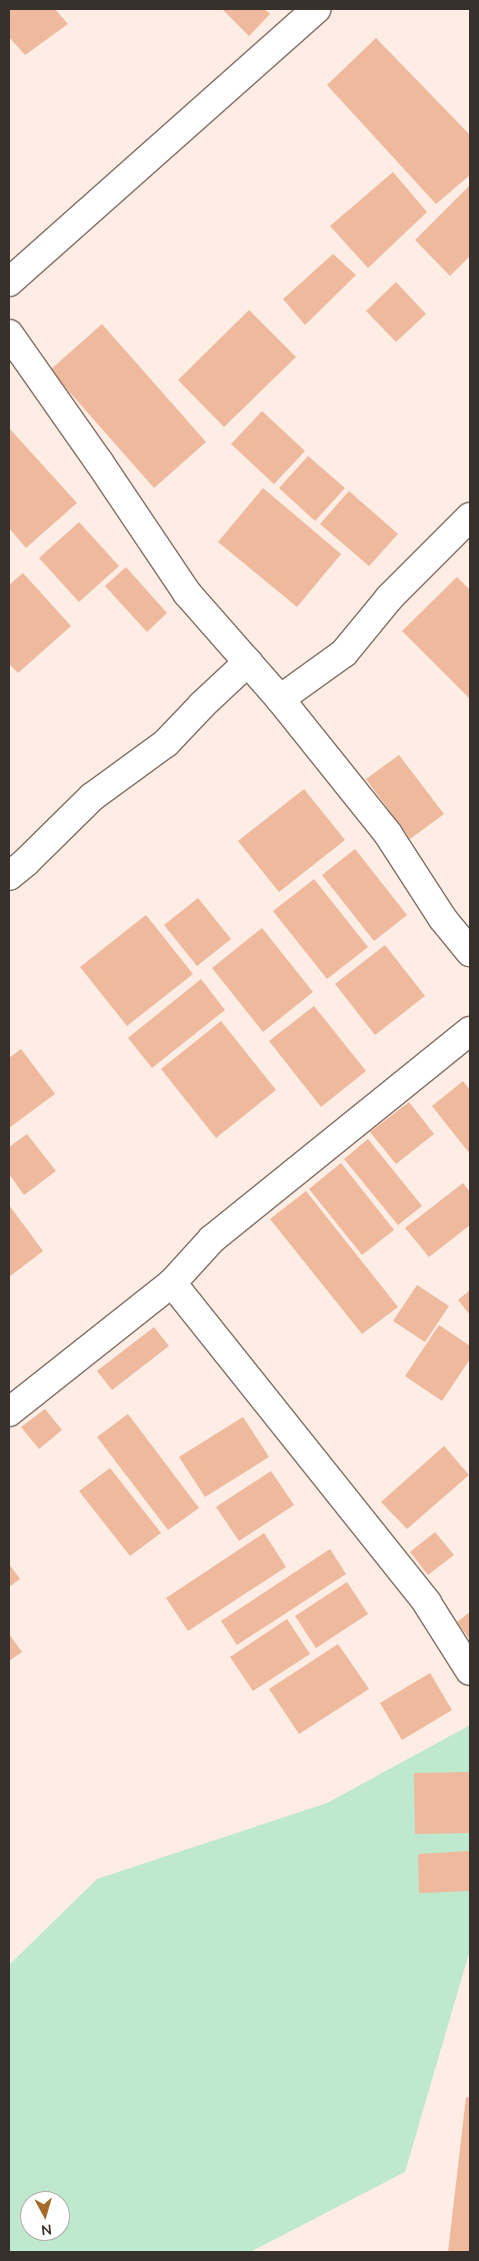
<!DOCTYPE html>
<style>
body{margin:0}
#map{position:relative;width:479px;height:2261px;overflow:hidden;background:#feede4;font-family:Mulish,sans-serif}
div>[style]{position:absolute}
.green>*{inset:0;background:#bee9cf}
.building>*{inset:0;background:#eeb99d}
.roads{filter:drop-shadow(1px 0 #827066) drop-shadow(-1px 0 #827066) drop-shadow(0 1px #827066) drop-shadow(0 -1px #827066)}
.street>*{height:28px;margin:-14px;padding:0 14px;transform-origin:14px;border-radius:14px;background:#fff}
span{translate:-50% -50%;white-space:nowrap;text-align:center;line-height:1.15;-webkit-text-stroke:4px #fff;paint-order:stroke}
.frame{position:absolute;inset:0;border:10px solid #38302b;pointer-events:none}
.north{position:absolute;left:20px;top:2191px;width:50px;height:50px;box-sizing:border-box;background:#fff;border:1px solid #afacaa;border-radius:50%;rotate:174deg;font-size:14px;font-weight:700;line-height:20px;text-align:center;color:#38302b}
.north::after{content:'';display:block;margin:auto;width:18px;height:22px;background:#a36a28;clip-path:polygon(50% 0,100% 100%,50% 72%,0 100%)}
</style>
<div id="map">
<div class="green">
<div style="clip-path:polygon(evenodd,470px 1725px,470px 1950px,405px 2172px,250px 2252px,9px 2252px,9px 1965px,97px 1879px,327px 1803px,470px 1725px,30px 2201px,60px 2201px,60px 2231px,30px 2231px,30px 2201px)"></div>
</div>
<div class="building">
<div style="clip-path:polygon(9px 9px,55px 9px,68px 24px,25px 55px,9px 37px)"></div>
<div style="clip-path:polygon(222px 9px,264px 9px,270px 14px,249px 36px)"></div>
<div style="clip-path:polygon(376px 38px,470px 135px,470px 175px,436px 204px,327px 85px)"></div>
<div style="clip-path:polygon(393px 172px,427px 212px,368px 268px,330px 226px)"></div>
<div style="clip-path:polygon(470px 185px,470px 256px,450px 276px,415px 240px)"></div>
<div style="clip-path:polygon(333px 254px,356px 275px,305px 325px,283px 299px)"></div>
<div style="clip-path:polygon(396px 282px,426px 314px,396px 342px,366px 311px)"></div>
<div style="clip-path:polygon(249px 310px,296px 357px,224px 427px,178px 380px)"></div>
<div style="clip-path:polygon(102px 324px,206px 442px,154px 488px,50px 370px)"></div>
<div style="clip-path:polygon(262px 411px,305px 451px,274px 484px,231px 444px)"></div>
<div style="clip-path:polygon(9px 428px,77px 503px,26px 548px,9px 528px)"></div>
<div style="clip-path:polygon(308px 456px,345px 488px,315px 521px,279px 488px)"></div>
<div style="clip-path:polygon(263px 488px,341px 554px,297px 607px,218px 542px)"></div>
<div style="clip-path:polygon(349px 491px,398px 534px,369px 566px,320px 524px)"></div>
<div style="clip-path:polygon(79px 522px,119px 566px,79px 602px,39px 558px)"></div>
<div style="clip-path:polygon(126px 567px,167px 613px,147px 632px,105px 586px)"></div>
<div style="clip-path:polygon(23px 573px,71px 626px,18px 673px,9px 664px,9px 585px)"></div>
<div style="clip-path:polygon(457px 577px,470px 590px,470px 699px,402px 631px)"></div>
<div style="clip-path:polygon(399px 755px,444px 814px,410px 839px,366px 779px)"></div>
<div style="clip-path:polygon(304px 789px,345px 840px,279px 892px,238px 841px)"></div>
<div style="clip-path:polygon(355px 849px,407px 915px,374px 941px,322px 875px)"></div>
<div style="clip-path:polygon(314px 879px,368px 947px,327px 979px,273px 911px)"></div>
<div style="clip-path:polygon(198px 898px,231px 939px,197px 966px,164px 925px)"></div>
<div style="clip-path:polygon(146px 915px,193px 974px,127px 1026px,80px 967px)"></div>
<div style="clip-path:polygon(262px 928px,313px 992px,263px 1032px,212px 968px)"></div>
<div style="clip-path:polygon(385px 945px,425px 996px,375px 1035px,335px 984px)"></div>
<div style="clip-path:polygon(201px 979px,225px 1010px,152px 1068px,128px 1038px)"></div>
<div style="clip-path:polygon(314px 1006px,366px 1071px,321px 1107px,269px 1041px)"></div>
<div style="clip-path:polygon(221px 1021px,276px 1090px,216px 1138px,161px 1069px)"></div>
<div style="clip-path:polygon(21px 1049px,55px 1094px,9px 1128px,9px 1058px)"></div>
<div style="clip-path:polygon(463px 1081px,470px 1090px,470px 1154px,432px 1106px)"></div>
<div style="clip-path:polygon(409px 1102px,434px 1134px,396px 1164px,370px 1132px)"></div>
<div style="clip-path:polygon(27px 1134px,56px 1171px,24px 1195px,9px 1174px,9px 1147px)"></div>
<div style="clip-path:polygon(368px 1139px,422px 1206px,398px 1225px,344px 1159px)"></div>
<div style="clip-path:polygon(341px 1163px,394px 1230px,362px 1255px,309px 1189px)"></div>
<div style="clip-path:polygon(463px 1183px,470px 1192px,470px 1225px,429px 1257px,405px 1228px)"></div>
<div style="clip-path:polygon(306px 1191px,398px 1307px,362px 1334px,270px 1219px)"></div>
<div style="clip-path:polygon(9px 1205px,43px 1251px,9px 1277px)"></div>
<div style="clip-path:polygon(417px 1285px,449px 1306px,425px 1342px,393px 1321px)"></div>
<div style="clip-path:polygon(470px 1290px,470px 1315px,458px 1300px)"></div>
<div style="clip-path:polygon(439px 1325px,470px 1346px,470px 1359px,442px 1401px,405px 1376px)"></div>
<div style="clip-path:polygon(154px 1327px,169px 1346px,112px 1390px,97px 1371px)"></div>
<div style="clip-path:polygon(45px 1409px,62px 1430px,39px 1449px,21px 1427px)"></div>
<div style="clip-path:polygon(128px 1414px,199px 1508px,168px 1530px,97px 1437px)"></div>
<div style="clip-path:polygon(243px 1417px,269px 1457px,205px 1497px,179px 1457px)"></div>
<div style="clip-path:polygon(444px 1446px,469px 1475px,407px 1529px,381px 1502px)"></div>
<div style="clip-path:polygon(110px 1468px,161px 1533px,130px 1556px,79px 1491px)"></div>
<div style="clip-path:polygon(271px 1471px,294px 1505px,239px 1541px,216px 1507px)"></div>
<div style="clip-path:polygon(435px 1532px,454px 1555px,428px 1575px,410px 1552px)"></div>
<div style="clip-path:polygon(264px 1533px,286px 1567px,188px 1631px,166px 1598px)"></div>
<div style="clip-path:polygon(330px 1549px,346px 1574px,237px 1645px,221px 1621px)"></div>
<div style="clip-path:polygon(9px 1564px,20px 1579px,9px 1587px)"></div>
<div style="clip-path:polygon(347px 1582px,368px 1614px,316px 1648px,295px 1616px)"></div>
<div style="clip-path:polygon(470px 1612px,470px 1640px,457px 1622px)"></div>
<div style="clip-path:polygon(287px 1619px,310px 1654px,253px 1691px,230px 1657px)"></div>
<div style="clip-path:polygon(9px 1634px,22px 1652px,9px 1661px)"></div>
<div style="clip-path:polygon(338px 1644px,369px 1689px,299px 1734px,269px 1689px)"></div>
<div style="clip-path:polygon(430px 1673px,452px 1710px,402px 1740px,380px 1703px)"></div>
<div style="clip-path:polygon(470px 1772px,470px 1833px,415px 1834px,414px 1773px)"></div>
<div style="clip-path:polygon(470px 1851px,470px 1891px,419px 1893px,418px 1854px)"></div>
<div style="clip-path:polygon(466px 2097px,470px 2098px,470px 2252px,448px 2252px)"></div>
</div>
<div class="roads">
<div class="street">
<div style="left:9px;top:282px;width:411px;rotate:-41.6deg"></div>
<div style="left:9px;top:334px;width:156px;rotate:54.9deg"></div>
<div style="left:99px;top:462px;width:158px;rotate:56.1deg"></div>
<div style="left:187px;top:593px;width:141px;rotate:48.7deg"></div>
<div style="left:280px;top:699px;width:173px;rotate:51.3deg"></div>
<div style="left:388px;top:834px;width:101px;rotate:57.1deg"></div>
<div style="left:443px;top:919px;width:43px;rotate:50.7deg"></div>
<div style="left:280px;top:699px;width:79px;rotate:-35.7deg"></div>
<div style="left:344px;top:653px;width:72px;rotate:-50.6deg"></div>
<div style="left:390px;top:597px;width:113px;rotate:-45deg"></div>
<div style="left:9px;top:876px;width:22px;rotate:-39deg"></div>
<div style="left:26px;top:862px;width:93px;rotate:-44.6deg"></div>
<div style="left:92px;top:797px;width:92px;rotate:-36.1deg"></div>
<div style="left:166px;top:743px;width:52px;rotate:-46.5deg"></div>
<div style="left:202px;top:705px;width:63px;rotate:-43.1deg"></div>
<div style="left:172px;top:1283px;width:409px;rotate:51.4deg"></div>
<div style="left:427px;top:1603px;width:80px;rotate:57.7deg"></div>
<div style="left:9px;top:1412px;width:208px;rotate:-38.4deg"></div>
<div style="left:172px;top:1283px;width:59px;rotate:-47.7deg"></div>
<div style="left:212px;top:1239px;width:331px;rotate:-38.9deg"></div>
</div>
</div>
<div class="frame"></div>
<div class="north">N</div>
</div>
